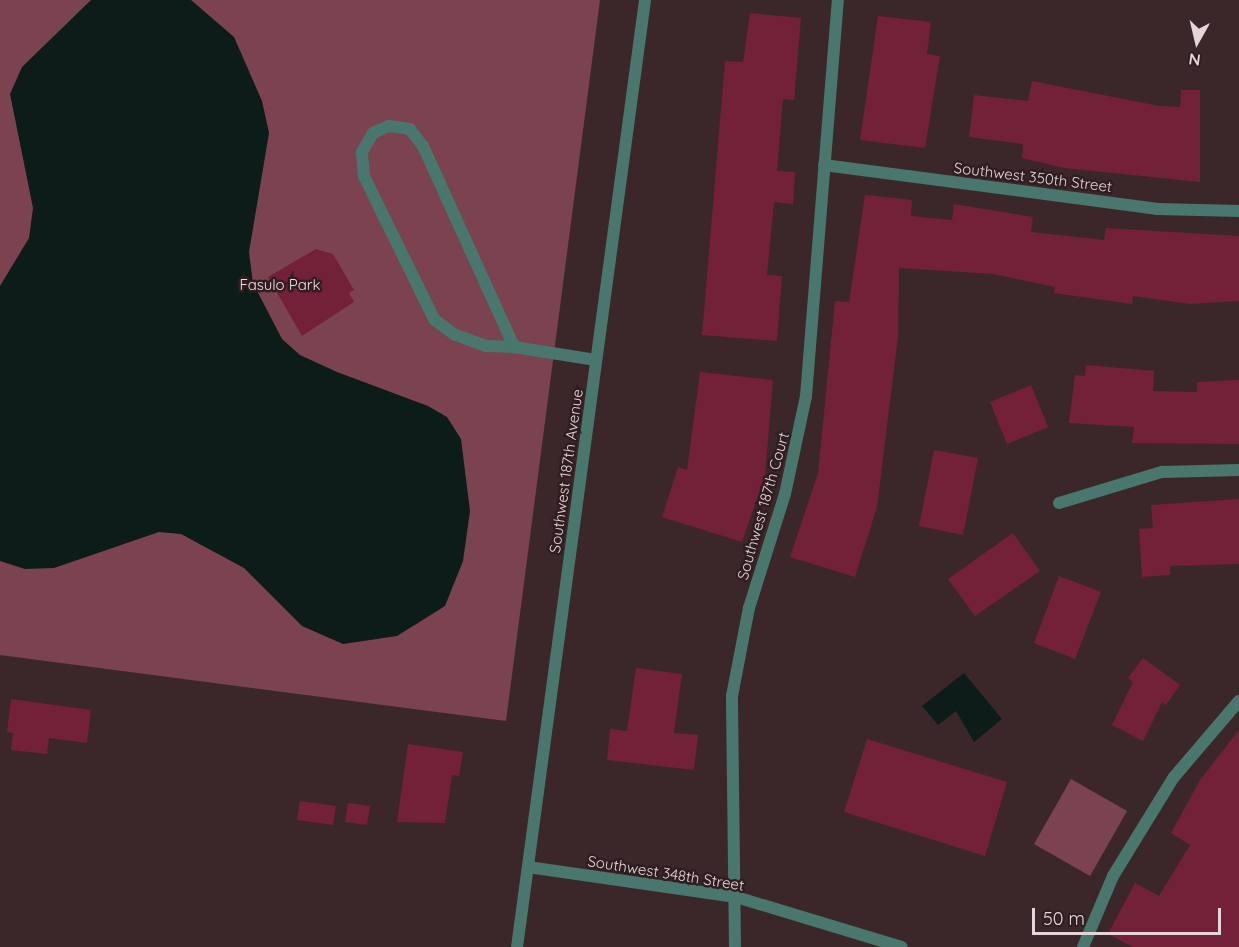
<!DOCTYPE html>
<style>
body{margin:0}
#map{position:relative;width:1239px;height:947px;overflow:hidden;background:#3b272a;font-family:Quicksand,sans-serif}
div>[style]{position:absolute}
.green>*{inset:0;background:#7b434f}
.water>*{inset:0;background:#0c1c19}
.building>*{inset:0;background:#722139}
.service>*{height:12px;margin:-6px;padding:0 6px;transform-origin:6px;border-radius:6px;background:#49766d}
.minor>*{height:12px;margin:-6px;padding:0 6px;transform-origin:6px;border-radius:6px;background:#49766d}
.tertiary>*{height:12px;margin:-6px;padding:0 6px;transform-origin:6px;border-radius:6px;background:#49766d}
span{translate:-50% -50%;white-space:nowrap;text-align:center;line-height:1.15;-webkit-text-stroke:5px #301d21;paint-order:stroke}
.street-label{font-size:15px;color:#e4d6d8}
.park-label{font-size:15px;color:#f7dde1}
.north{position:absolute;left:1167px;top:12px;width:60px;height:60px;-webkit-text-stroke:4px #301d21;paint-order:stroke;rotate:188deg;font-size:16px;font-weight:700;line-height:24px;text-align:center;color:#e4d6d8}
.north::after{content:'';display:block;margin:auto;width:21px;height:27px;background:#e4d6d8;clip-path:polygon(50% 0,100% 100%,50% 72%,0 100%)}
.scale{position:absolute;left:1032px;top:908px;width:189px;height:27px;box-sizing:border-box;border:3px solid #e4d6d8;border-top:0;padding-left:8px;font-size:18px;line-height:21px;white-space:nowrap;color:#e4d6d8;-webkit-text-stroke:4px #301d21;paint-order:stroke}
</style>
<div id="map">
<div class="green">
<div style="clip-path:polygon(0 0,600px 0,506px 721px,0 655px)"></div>
<div style="clip-path:polygon(1071px 779px,1127px 811px,1090px 876px,1034px 844px)"></div>
</div>
<div class="water">
<div style="clip-path:polygon(91px 0,191px 0,234px 37px,262px 101px,269px 133px,249px 252px,253px 283px,282px 339px,300px 355px,337px 372px,428px 406px,447px 417px,461px 439px,470px 511px,463px 561px,445px 606px,397px 636px,343px 644px,302px 626px,244px 568px,181px 534px,159px 532px,54px 568px,25px 569px,0 561px,0 286px,29px 238px,33px 208px,10px 94px,22px 67px)"></div>
<div style="clip-path:polygon(964px 673px,1002px 719px,974px 742px,956px 711px,938px 725px,922px 706px)"></div>
</div>
<div class="building">
<div style="clip-path:polygon(750px 13px,801px 18px,794px 100px,783px 99px,777px 171px,795px 172px,793px 204px,774px 202px,767px 275px,782px 276px,777px 341px,702px 335px,725px 61px,743px 62px)"></div>
<div style="clip-path:polygon(878px 16px,931px 22px,927px 54px,940px 56px,925px 148px,860px 140px)"></div>
<div style="clip-path:polygon(1032px 81px,1159px 106px,1180px 107px,1181px 90px,1200px 90px,1200px 182px,1064px 168px,1022px 158px,1023px 144px,969px 137px,974px 95px,1028px 101px)"></div>
<div style="clip-path:polygon(865px 195px,912px 200px,911px 216px,952px 220px,954px 204px,1033px 217px,1031px 232px,1104px 240px,1106px 228px,1239px 236px,1239px 301px,1190px 304px,1133px 296px,1132px 304px,1054px 293px,1055px 287px,993px 274px,899px 268px,898px 337px,877px 507px,855px 577px,790px 557px,818px 473px,835px 301px,849px 302px)"></div>
<div style="clip-path:polygon(316px 249px,333px 254px,354px 290px,349px 293px,354px 302px,302px 336px,268px 277px)"></div>
<div style="clip-path:polygon(1086px 365px,1154px 371px,1153px 391px,1197px 392px,1197px 382px,1239px 380px,1239px 444px,1132px 443px,1134px 427px,1069px 423px,1075px 375px,1085px 376px)"></div>
<div style="clip-path:polygon(700px 372px,773px 380px,765px 476px,742px 542px,662px 517px,678px 467px,687px 470px)"></div>
<div style="clip-path:polygon(1031px 385px,1048px 427px,1007px 444px,990px 402px)"></div>
<div style="clip-path:polygon(934px 450px,978px 458px,963px 535px,919px 526px)"></div>
<div style="clip-path:polygon(1239px 499px,1239px 564px,1170px 566px,1170px 575px,1142px 577px,1139px 529px,1153px 528px,1151px 505px)"></div>
<div style="clip-path:polygon(1013px 533px,1040px 571px,975px 616px,948px 579px)"></div>
<div style="clip-path:polygon(1059px 576px,1101px 592px,1075px 659px,1034px 643px)"></div>
<div style="clip-path:polygon(1143px 658px,1180px 685px,1166px 705px,1162px 702px,1143px 741px,1112px 725px,1133px 682px,1128px 678px)"></div>
<div style="clip-path:polygon(636px 668px,682px 674px,674px 733px,698px 735px,694px 770px,607px 760px,610px 729px,627px 731px)"></div>
<div style="clip-path:polygon(11px 699px,91px 710px,87px 743px,49px 738px,47px 754px,11px 750px,13px 733px,7px 732px)"></div>
<div style="clip-path:polygon(1239px 730px,1239px 947px,1133px 947px,1108px 934px,1135px 883px,1159px 896px,1190px 845px,1171px 833px,1200px 780px)"></div>
<div style="clip-path:polygon(867px 739px,1007px 782px,985px 856px,844px 812px)"></div>
<div style="clip-path:polygon(408px 744px,463px 752px,459px 776px,452px 775px,445px 823px,397px 822px)"></div>
<div style="clip-path:polygon(300px 801px,336px 806px,333px 825px,297px 820px)"></div>
<div style="clip-path:polygon(348px 803px,370px 806px,367px 825px,345px 822px)"></div>
</div>
<div class="service">
<div style="left:514px;top:347px;width:28px;rotate:-178deg"></div>
<div style="left:486px;top:346px;width:33px;rotate:-160deg"></div>
<div style="left:455px;top:335px;width:26px;rotate:-143deg"></div>
<div style="left:434px;top:319px;width:159px;rotate:-116.1deg"></div>
<div style="left:364px;top:176px;width:24px;rotate:-95deg"></div>
<div style="left:362px;top:152px;width:22px;rotate:-60deg"></div>
<div style="left:373px;top:133px;width:17px;rotate:-24deg"></div>
<div style="left:389px;top:126px;width:21px;rotate:8deg"></div>
<div style="left:410px;top:129px;width:21px;rotate:53deg"></div>
<div style="left:423px;top:146px;width:221px;rotate:65.6deg"></div>
<div style="left:514px;top:347px;width:83px;rotate:9deg"></div>
</div>
<div class="minor">
<div style="left:824px;top:165px;width:337px;rotate:7.5deg"></div>
<div style="left:1158px;top:209px;width:81px;rotate:1.4deg"></div>
<div style="left:1059px;top:503px;width:108px;rotate:-16.8deg"></div>
<div style="left:1162px;top:472px;width:77px;rotate:-1.5deg"></div>
<div style="left:528px;top:867px;width:210px;rotate:8.2deg"></div>
<div style="left:736px;top:897px;width:173px;rotate:16.8deg"></div>
<div style="left:735px;top:947px;width:251px;rotate:-90.7deg"></div>
<div style="left:732px;top:696px;width:90px;rotate:-79.1deg"></div>
<div style="left:749px;top:608px;width:120px;rotate:-72.5deg"></div>
<div style="left:785px;top:494px;width:100px;rotate:-77.9deg"></div>
<div style="left:806px;top:396px;width:397px;rotate:-85.4deg"></div>
<div style="left:1083px;top:947px;width:77px;rotate:-67.1deg"></div>
<div style="left:1113px;top:876px;width:116px;rotate:-58.4deg"></div>
<div style="left:1174px;top:777px;width:100px;rotate:-49.5deg"></div>
</div>
<div class="tertiary">
<div style="left:517px;top:947px;width:956px;rotate:-82.3deg"></div>
</div>
<div class="street-label">
<span style="left:1033px;top:177px;rotate:7deg">Southwest 350th Street</span>
<span style="left:566px;top:471px;rotate:-82deg">Southwest 187th Avenue</span>
<span style="left:763px;top:506px;rotate:-74deg">Southwest 187th Court</span>
<span style="left:666px;top:873px;rotate:9deg">Southwest 348th Street</span>
</div>
<div class="park-label">
<span style="left:280px;top:285px">Fasulo Park</span>
</div>
<div class="north">N</div>
<div class="scale">50 m</div>
</div>
